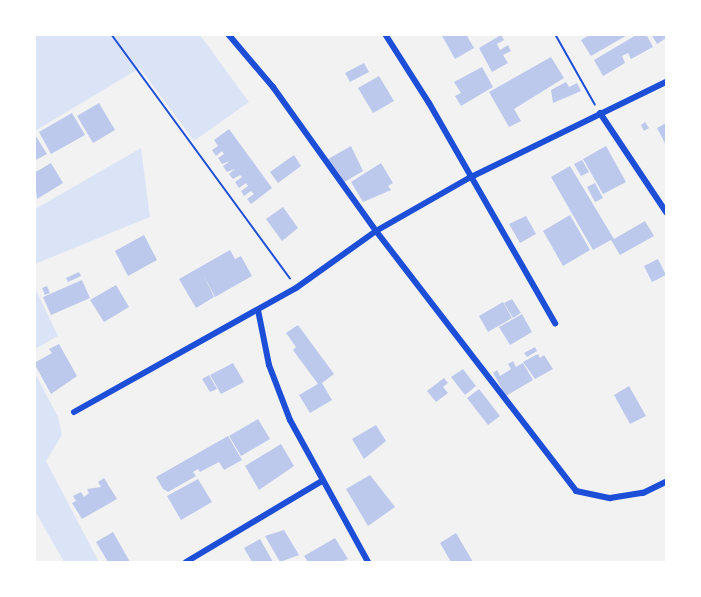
<!DOCTYPE html>
<style>
body{margin:0}
#map{position:relative;width:701px;height:597px;overflow:hidden;background:#f2f2f2;font-family:Lato,sans-serif}
div>[style]{position:absolute}
.green>*{inset:0;background:#dbe4f7}
.building>*{inset:0;background:#bdc9ec}
.path>*{height:2px;margin:-1px;padding:0 1px;transform-origin:1px;border-radius:1px;background:#1d4ed8}
.minor>*{height:6px;margin:-3px;padding:0 3px;transform-origin:3px;border-radius:3px;background:#1d4ed8}
span{translate:-50% -50%;white-space:nowrap;text-align:center;line-height:1.15;-webkit-text-stroke:4.5px #fff;paint-order:stroke}
.frame{position:absolute;inset:0;border:36px solid #fff;pointer-events:none}
</style>
<div id="map">
<div class="green">
<div style="clip-path:polygon(35px 35px,200px 35px,249px 102px,194px 141px,140px 68px,35px 131px)"></div>
<div style="clip-path:polygon(141px 148px,150px 217px,35px 264px,35px 209px)"></div>
<div style="clip-path:polygon(35px 288px,58px 336px,35px 349px,34px 349px)"></div>
<div style="clip-path:polygon(34px 371px,58px 417px,62px 435px,46px 461px,99px 562px,64px 562px,35px 511px)"></div>
</div>
<div class="building">
<div style="clip-path:polygon(441px 34px,466px 34px,474px 48px,455px 59px)"></div>
<div style="clip-path:polygon(591px 34px,629px 34px,591px 56px,581px 40px)"></div>
<div style="clip-path:polygon(638px 34px,646px 34px,653px 47px,631px 59px,628px 53px,622px 56px,625px 63px,603px 76px,594px 60px)"></div>
<div style="clip-path:polygon(651px 34px,666px 34px,666px 38px,657px 44px)"></div>
<div style="clip-path:polygon(501px 35px,504px 40px,497px 44px,500px 50px,508px 45px,511px 51px,503px 55px,508px 63px,492px 72px,479px 48px)"></div>
<div style="clip-path:polygon(551px 57px,564px 78px,514px 109px,521px 121px,509px 127px,489px 92px)"></div>
<div style="clip-path:polygon(364px 63px,369px 72px,350px 82px,345px 73px)"></div>
<div style="clip-path:polygon(482px 67px,493px 87px,461px 106px,455px 96px,461px 93px,454px 82px)"></div>
<div style="clip-path:polygon(379px 76px,394px 101px,373px 113px,358px 88px)"></div>
<div style="clip-path:polygon(566px 82px,569px 87px,577px 83px,581px 91px,553px 103px,551px 90px)"></div>
<div style="clip-path:polygon(99px 103px,115px 130px,93px 143px,77px 116px)"></div>
<div style="clip-path:polygon(72px 113px,85px 135px,51px 154px,39px 132px)"></div>
<div style="clip-path:polygon(645px 122px,649px 128px,644px 131px,641px 125px)"></div>
<div style="clip-path:polygon(666px 123px,666px 145px,657px 128px)"></div>
<div style="clip-path:polygon(229px 129px,272px 188px,251px 204px,247px 199px,254px 194px,251px 191px,244px 196px,241px 191px,248px 186px,246px 183px,239px 188px,235px 182px,242px 177px,240px 175px,233px 179px,229px 174px,235px 169px,227px 172px,223px 166px,230px 161px,222px 164px,218px 158px,224px 154px,222px 151px,216px 156px,212px 150px,218px 146px,214px 140px)"></div>
<div style="clip-path:polygon(34px 133px,47px 154px,34px 161px)"></div>
<div style="clip-path:polygon(351px 146px,363px 171px,343px 183px,328px 159px)"></div>
<div style="clip-path:polygon(606px 146px,626px 182px,603px 194px,583px 159px)"></div>
<div style="clip-path:polygon(294px 155px,301px 166px,278px 183px,270px 172px)"></div>
<div style="clip-path:polygon(582px 160px,589px 172px,581px 176px,574px 164px)"></div>
<div style="clip-path:polygon(51px 163px,63px 183px,37px 199px,34px 173px)"></div>
<div style="clip-path:polygon(381px 163px,393px 183px,388px 186px,391px 190px,363px 202px,351px 182px)"></div>
<div style="clip-path:polygon(570px 166px,614px 239px,645px 221px,654px 236px,620px 255px,611px 240px,593px 250px,551px 177px)"></div>
<div style="clip-path:polygon(595px 183px,603px 198px,595px 202px,587px 187px)"></div>
<div style="clip-path:polygon(283px 207px,298px 228px,282px 241px,266px 219px)"></div>
<div style="clip-path:polygon(570px 215px,590px 250px,563px 266px,543px 231px)"></div>
<div style="clip-path:polygon(526px 216px,536px 234px,520px 243px,509px 224px)"></div>
<div style="clip-path:polygon(144px 235px,157px 260px,128px 276px,115px 251px)"></div>
<div style="clip-path:polygon(230px 250px,235px 259px,241px 256px,252px 276px,215px 297px,204px 276px,214px 297px,196px 308px,179px 279px)"></div>
<div style="clip-path:polygon(658px 259px,666px 275px,652px 282px,644px 266px)"></div>
<div style="clip-path:polygon(79px 272px,81px 276px,68px 282px,66px 278px)"></div>
<div style="clip-path:polygon(82px 280px,90px 298px,51px 315px,43px 297px)"></div>
<div style="clip-path:polygon(116px 285px,129px 307px,104px 322px,90px 300px)"></div>
<div style="clip-path:polygon(47px 286px,50px 293px,45px 295px,42px 288px)"></div>
<div style="clip-path:polygon(512px 299px,521px 313px,513px 318px,504px 303px)"></div>
<div style="clip-path:polygon(503px 302px,512px 318px,488px 332px,479px 316px)"></div>
<div style="clip-path:polygon(522px 314px,532px 332px,510px 345px,499px 327px)"></div>
<div style="clip-path:polygon(298px 325px,334px 374px,322px 383px,332px 400px,310px 413px,299px 395px,318px 384px,293px 350px,296px 347px,286px 333px)"></div>
<div style="clip-path:polygon(59px 344px,77px 376px,51px 394px,34px 363px,52px 353px,49px 349px)"></div>
<div style="clip-path:polygon(535px 347px,537px 351px,527px 357px,524px 353px)"></div>
<div style="clip-path:polygon(538px 354px,540px 358px,544px 355px,553px 369px,535px 379px,523px 362px)"></div>
<div style="clip-path:polygon(513px 361px,516px 367px,523px 363px,533px 380px,506px 396px,493px 373px,497px 370px,500px 376px,511px 369px,508px 364px)"></div>
<div style="clip-path:polygon(233px 363px,244px 382px,221px 394px,210px 375px)"></div>
<div style="clip-path:polygon(463px 369px,476px 386px,465px 395px,451px 377px)"></div>
<div style="clip-path:polygon(209px 375px,217px 389px,210px 392px,202px 379px)"></div>
<div style="clip-path:polygon(444px 378px,448px 383px,443px 387px,448px 393px,436px 402px,427px 391px)"></div>
<div style="clip-path:polygon(629px 386px,646px 416px,630px 424px,614px 395px)"></div>
<div style="clip-path:polygon(479px 389px,500px 416px,488px 425px,467px 398px)"></div>
<div style="clip-path:polygon(258px 419px,270px 439px,241px 456px,229px 436px)"></div>
<div style="clip-path:polygon(376px 425px,386px 441px,364px 459px,352px 439px)"></div>
<div style="clip-path:polygon(228px 436px,242px 460px,224px 470px,219px 462px,200px 472px,198px 469px,193px 472px,196px 476px,168px 492px,163px 489px,156px 477px)"></div>
<div style="clip-path:polygon(281px 444px,294px 466px,259px 490px,245px 466px)"></div>
<div style="clip-path:polygon(370px 475px,395px 507px,368px 526px,346px 489px)"></div>
<div style="clip-path:polygon(104px 478px,117px 499px,82px 519px,72px 503px,76px 501px,73px 496px,81px 492px,84px 497px,89px 493px,87px 489px,101px 487px,98px 482px)"></div>
<div style="clip-path:polygon(198px 479px,212px 502px,181px 520px,167px 496px)"></div>
<div style="clip-path:polygon(284px 530px,299px 555px,280px 562px,265px 536px)"></div>
<div style="clip-path:polygon(113px 532px,130px 562px,108px 562px,96px 542px)"></div>
<div style="clip-path:polygon(456px 533px,473px 562px,451px 562px,440px 543px)"></div>
<div style="clip-path:polygon(335px 538px,348px 559px,341px 562px,308px 562px,304px 556px)"></div>
<div style="clip-path:polygon(260px 539px,273px 562px,252px 562px,244px 548px)"></div>
</div>
<div class="path">
<div style="left:111px;top:34px;width:303px;rotate:53.8deg"></div>
<div style="left:555px;top:34px;width:81px;rotate:60.6deg"></div>
</div>
<div class="minor">
<div style="left:228px;top:34px;width:70px;rotate:49.7deg"></div>
<div style="left:273px;top:87px;width:177px;rotate:54.4deg"></div>
<div style="left:376px;top:231px;width:328px;rotate:52.4deg"></div>
<div style="left:576px;top:491px;width:35px;rotate:12deg"></div>
<div style="left:610px;top:498px;width:33px;rotate:-9deg"></div>
<div style="left:643px;top:493px;width:25px;rotate:-26deg"></div>
<div style="left:385px;top:34px;width:82px;rotate:57.5deg"></div>
<div style="left:429px;top:103px;width:254px;rotate:60.2deg"></div>
<div style="left:600px;top:113px;width:119px;rotate:56.3deg"></div>
<div style="left:258px;top:310px;width:56px;rotate:78.7deg"></div>
<div style="left:269px;top:365px;width:59px;rotate:69.1deg"></div>
<div style="left:290px;top:420px;width:162px;rotate:61.2deg"></div>
<div style="left:74px;top:412px;width:254px;rotate:-29.2deg"></div>
<div style="left:296px;top:288px;width:98px;rotate:-35.5deg"></div>
<div style="left:376px;top:231px;width:107px;rotate:-29.7deg"></div>
<div style="left:469px;top:178px;width:219px;rotate:-26deg"></div>
<div style="left:186px;top:562px;width:158px;rotate:-30.8deg"></div>
</div>
<div class="frame"></div>
</div>
